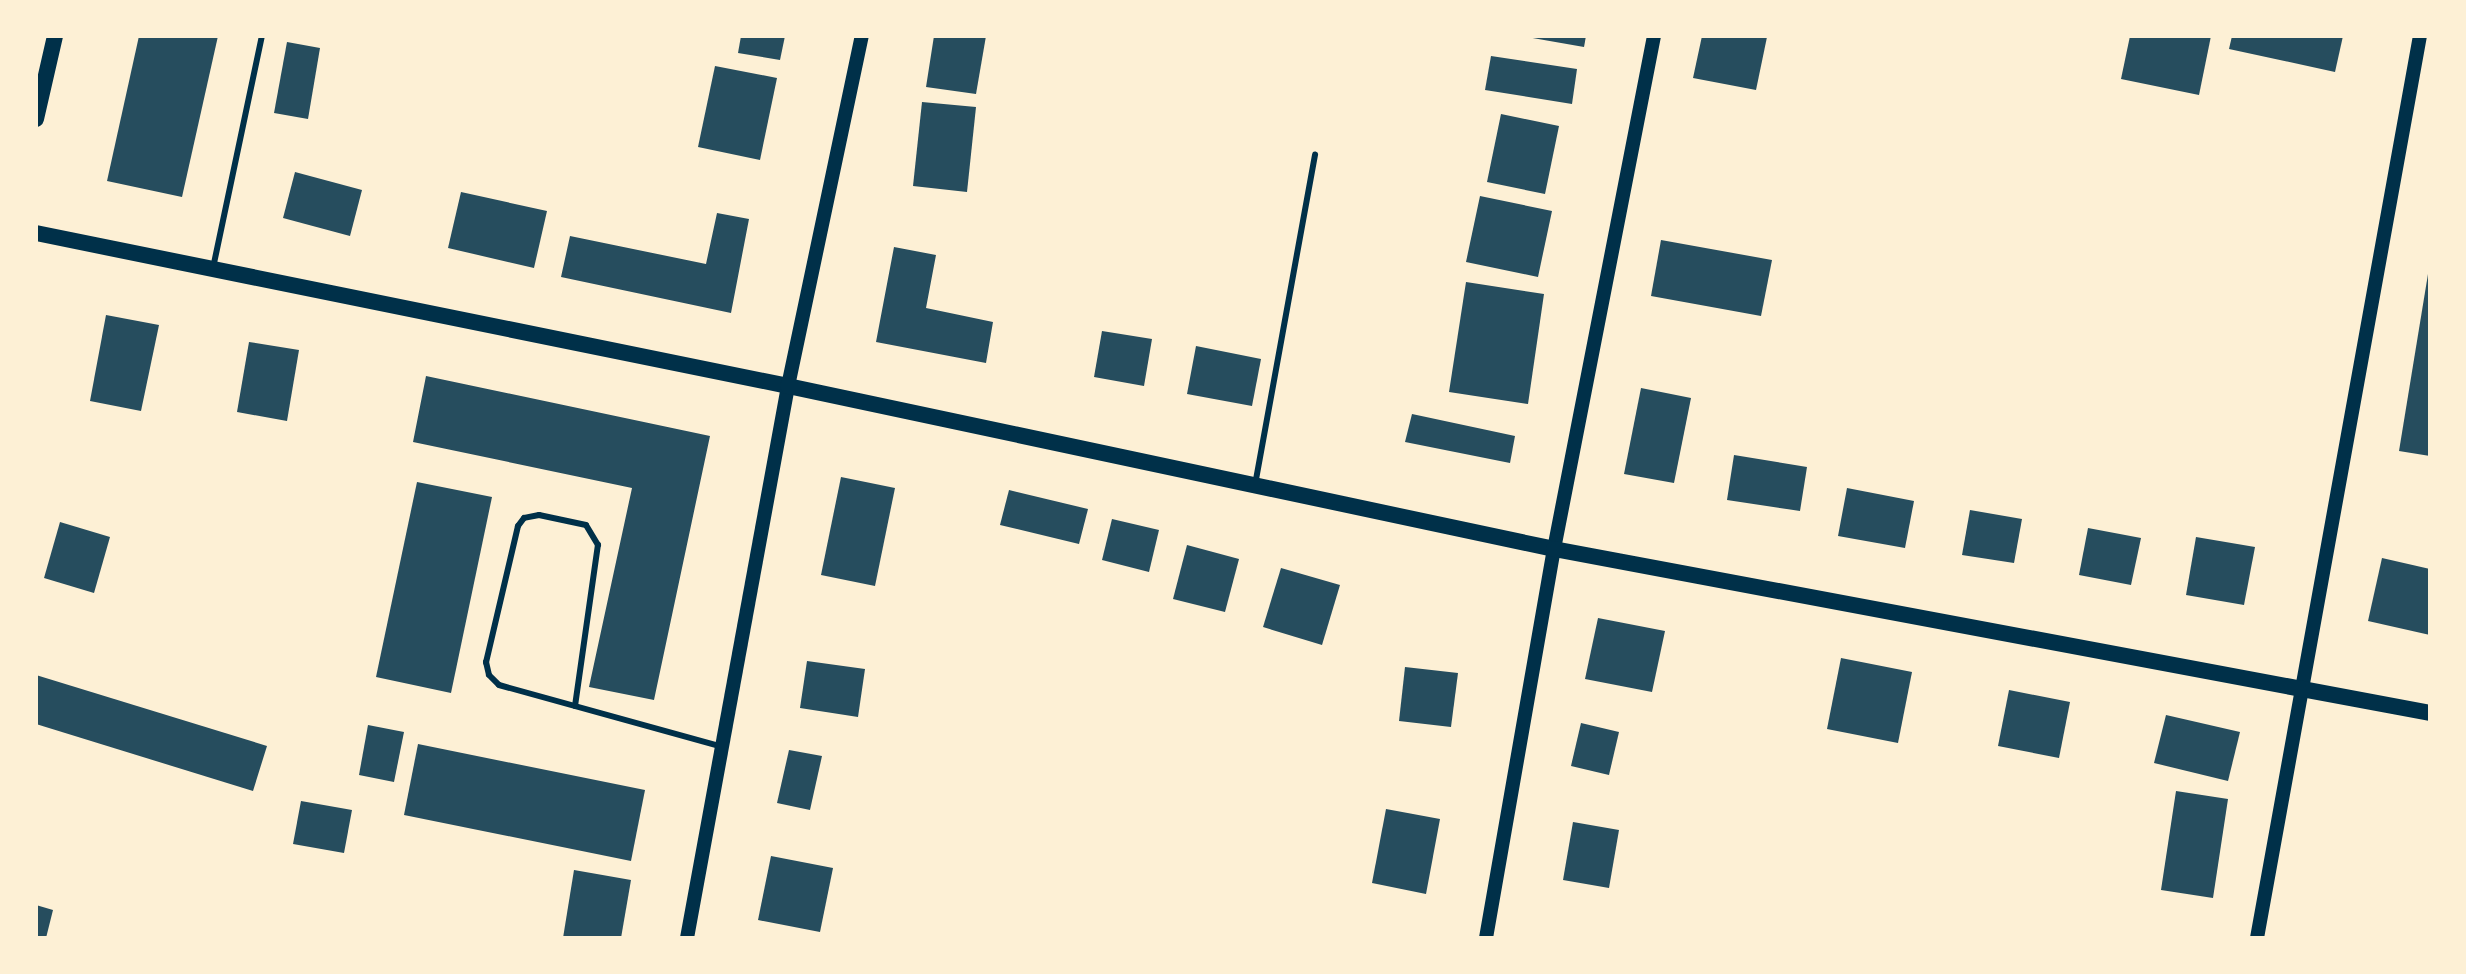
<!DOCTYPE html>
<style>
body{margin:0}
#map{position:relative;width:2466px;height:974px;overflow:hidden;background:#fdf0d5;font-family:"Open Sans",sans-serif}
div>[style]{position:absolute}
.building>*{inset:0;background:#264d5e}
.service>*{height:6px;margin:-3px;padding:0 3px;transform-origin:3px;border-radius:3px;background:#003049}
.tertiary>*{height:14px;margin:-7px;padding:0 7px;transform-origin:7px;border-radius:7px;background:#003049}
.secondary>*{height:16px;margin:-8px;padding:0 8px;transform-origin:8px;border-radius:8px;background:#003049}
span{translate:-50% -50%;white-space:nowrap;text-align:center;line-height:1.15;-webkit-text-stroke:6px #fdf0d5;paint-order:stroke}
.frame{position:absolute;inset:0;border:38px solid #fdf0d5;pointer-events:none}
</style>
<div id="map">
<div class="building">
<div style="clip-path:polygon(139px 36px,218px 36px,182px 197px,107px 181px)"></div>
<div style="clip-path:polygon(741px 36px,785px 36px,780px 60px,738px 53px)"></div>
<div style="clip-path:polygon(934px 36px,986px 36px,976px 94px,926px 87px)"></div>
<div style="clip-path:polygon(1521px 36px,1586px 36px,1584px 47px)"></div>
<div style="clip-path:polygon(1702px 36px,1767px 37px,1756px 90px,1693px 78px)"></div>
<div style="clip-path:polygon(2130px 36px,2211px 36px,2199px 95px,2121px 79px)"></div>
<div style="clip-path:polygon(2232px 36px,2343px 36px,2335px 72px,2229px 49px)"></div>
<div style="clip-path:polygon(287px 42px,320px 48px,308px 119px,274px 113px)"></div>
<div style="clip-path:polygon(1491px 56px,1577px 69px,1572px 104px,1485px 90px)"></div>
<div style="clip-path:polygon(715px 66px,777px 78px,760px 160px,698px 147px)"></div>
<div style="clip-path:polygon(922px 102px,976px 107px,967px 192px,913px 186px)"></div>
<div style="clip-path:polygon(1501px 114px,1559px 126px,1545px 194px,1487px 182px)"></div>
<div style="clip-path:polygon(295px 172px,362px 190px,350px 236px,283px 218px)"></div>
<div style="clip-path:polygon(461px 192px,547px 211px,534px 268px,448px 248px)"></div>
<div style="clip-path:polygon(1480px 196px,1552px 211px,1538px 277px,1466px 262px)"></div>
<div style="clip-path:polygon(717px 213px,749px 219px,731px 313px,561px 277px,570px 236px,706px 264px)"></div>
<div style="clip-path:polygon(1661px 240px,1772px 260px,1761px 316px,1651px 296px)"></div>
<div style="clip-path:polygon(894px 247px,936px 255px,926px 308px,993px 322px,986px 363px,876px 342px)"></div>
<div style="clip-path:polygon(2428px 274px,2430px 274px,2430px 456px,2399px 451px)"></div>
<div style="clip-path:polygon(1466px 282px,1544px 294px,1528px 404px,1449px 392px)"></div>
<div style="clip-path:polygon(106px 315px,159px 325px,141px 411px,90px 401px)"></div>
<div style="clip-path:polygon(1102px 331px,1152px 339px,1144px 386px,1094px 377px)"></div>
<div style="clip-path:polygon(249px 342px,299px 350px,287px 421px,237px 412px)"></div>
<div style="clip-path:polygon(1196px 346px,1261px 359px,1252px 406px,1187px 394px)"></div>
<div style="clip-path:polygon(426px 376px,710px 436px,654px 700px,589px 687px,632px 488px,413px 442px)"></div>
<div style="clip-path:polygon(1641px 388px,1691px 398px,1674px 483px,1624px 474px)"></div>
<div style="clip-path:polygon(1412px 414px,1515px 436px,1510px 463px,1405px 442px)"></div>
<div style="clip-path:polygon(1734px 455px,1807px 467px,1800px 511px,1727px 500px)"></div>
<div style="clip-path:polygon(841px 477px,895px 488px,875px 586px,821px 575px)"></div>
<div style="clip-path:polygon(417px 482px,492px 497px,451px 693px,376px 677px)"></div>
<div style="clip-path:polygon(1847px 488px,1914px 501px,1905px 548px,1838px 536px)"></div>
<div style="clip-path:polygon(1009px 490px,1088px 509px,1079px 544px,1000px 525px)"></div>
<div style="clip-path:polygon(1970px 510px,2022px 519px,2014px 563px,1962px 555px)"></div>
<div style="clip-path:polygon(1112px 519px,1159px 530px,1149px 572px,1102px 560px)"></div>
<div style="clip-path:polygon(60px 522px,110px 537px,94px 593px,44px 578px)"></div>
<div style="clip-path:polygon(2088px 528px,2141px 538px,2131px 585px,2079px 575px)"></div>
<div style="clip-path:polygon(2196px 537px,2255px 547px,2244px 605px,2186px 595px)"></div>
<div style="clip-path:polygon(1187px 545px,1239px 559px,1225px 612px,1173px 599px)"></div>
<div style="clip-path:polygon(2382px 558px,2430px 569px,2430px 635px,2368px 621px)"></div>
<div style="clip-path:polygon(1281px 568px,1340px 585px,1322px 645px,1263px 627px)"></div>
<div style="clip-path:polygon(1598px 618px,1665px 631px,1652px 692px,1585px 679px)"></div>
<div style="clip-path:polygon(1841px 658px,1912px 672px,1898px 743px,1827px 729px)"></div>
<div style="clip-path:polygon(807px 661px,865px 669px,858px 717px,800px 708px)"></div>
<div style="clip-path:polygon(1405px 667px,1458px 673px,1451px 727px,1399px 721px)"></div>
<div style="clip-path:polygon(36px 675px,267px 746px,253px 791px,36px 724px)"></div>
<div style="clip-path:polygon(2009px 690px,2070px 702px,2059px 758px,1998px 746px)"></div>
<div style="clip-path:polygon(2166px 715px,2240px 732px,2228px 781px,2154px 763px)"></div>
<div style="clip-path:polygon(1581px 723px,1619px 732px,1609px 775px,1571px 766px)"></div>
<div style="clip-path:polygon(368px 725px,404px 732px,394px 782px,359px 775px)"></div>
<div style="clip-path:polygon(418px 744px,645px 790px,631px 861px,404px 815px)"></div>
<div style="clip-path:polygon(789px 750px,822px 756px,810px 810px,777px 803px)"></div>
<div style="clip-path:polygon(2176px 791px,2228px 799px,2213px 898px,2161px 890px)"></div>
<div style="clip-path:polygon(301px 801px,352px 810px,344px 853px,293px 844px)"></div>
<div style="clip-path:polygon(1386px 809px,1440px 819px,1426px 894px,1372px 883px)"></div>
<div style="clip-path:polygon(1573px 822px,1619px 830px,1609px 888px,1563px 880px)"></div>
<div style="clip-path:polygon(771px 856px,833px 868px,820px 932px,758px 920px)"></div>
<div style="clip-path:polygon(574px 870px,631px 880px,621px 938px,563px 938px)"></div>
<div style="clip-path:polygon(36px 905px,53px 910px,46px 938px,36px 938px)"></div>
</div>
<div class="service">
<div style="left:213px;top:268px;width:237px;rotate:-78.1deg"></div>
<div style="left:1255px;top:485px;width:336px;rotate:-79.7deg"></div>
<div style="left:575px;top:706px;width:163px;rotate:-81.9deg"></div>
<div style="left:598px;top:545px;width:23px;rotate:-121deg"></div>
<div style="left:586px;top:525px;width:48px;rotate:-168deg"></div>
<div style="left:539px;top:515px;width:15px;rotate:169deg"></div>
<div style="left:524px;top:518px;width:10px;rotate:127deg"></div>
<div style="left:518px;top:526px;width:140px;rotate:103.2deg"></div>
<div style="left:486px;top:662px;width:13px;rotate:77deg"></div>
<div style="left:489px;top:675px;width:14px;rotate:45deg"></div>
<div style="left:499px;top:685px;width:231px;rotate:15.5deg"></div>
</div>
<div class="tertiary">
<div style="left:687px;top:938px;width:561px;rotate:-79.63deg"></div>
<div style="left:788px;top:386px;width:358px;rotate:-78.1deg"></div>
<div style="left:1486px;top:938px;width:395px;rotate:-80.1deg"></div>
<div style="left:1554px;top:549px;width:523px;rotate:-78.97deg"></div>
<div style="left:2257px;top:938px;width:917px;rotate:-79.76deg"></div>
</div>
<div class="secondary">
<div style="left:36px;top:119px;width:85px;rotate:-77.1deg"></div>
<div style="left:36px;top:233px;width:767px;rotate:11.5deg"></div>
<div style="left:788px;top:386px;width:783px;rotate:12.01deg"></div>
<div style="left:1554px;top:549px;width:891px;rotate:10.6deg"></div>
</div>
<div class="frame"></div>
</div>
